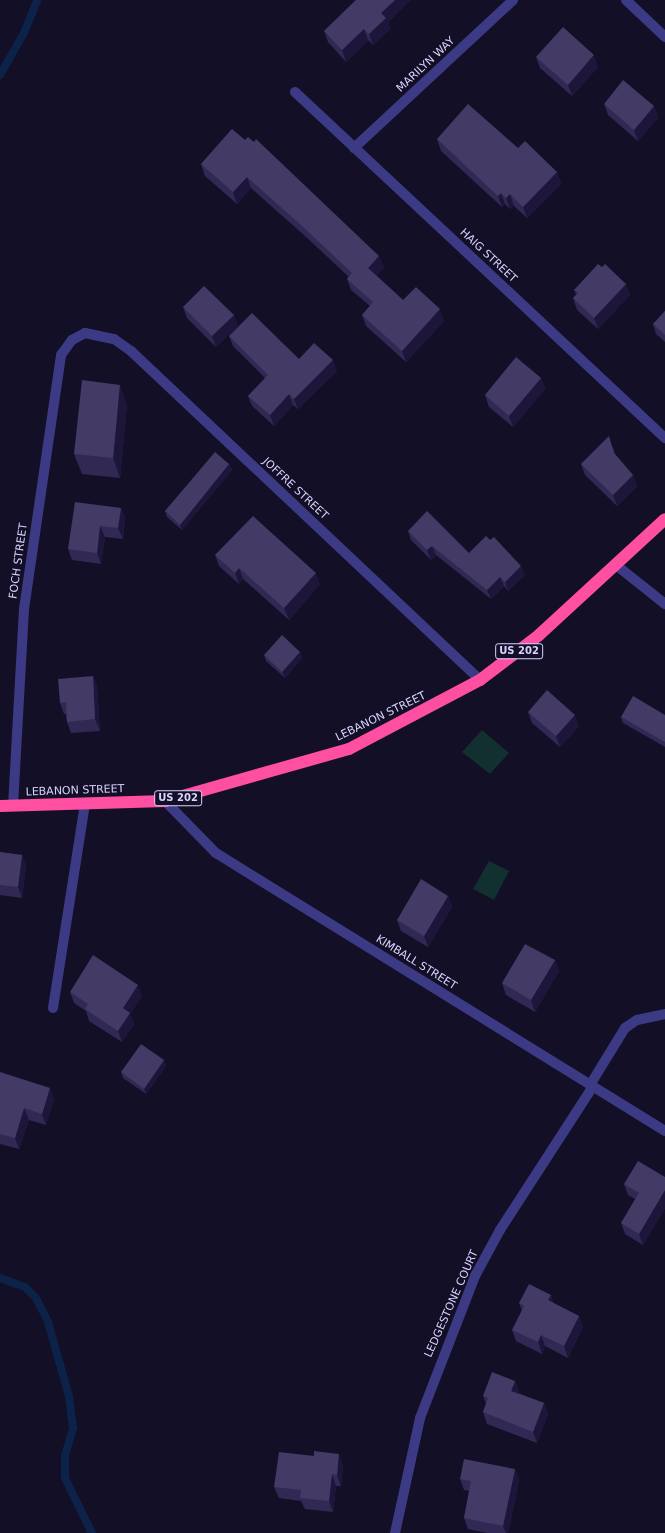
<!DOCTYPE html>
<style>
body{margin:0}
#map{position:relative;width:665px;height:1533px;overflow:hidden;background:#130f26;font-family:"DejaVu Sans",sans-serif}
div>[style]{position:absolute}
.green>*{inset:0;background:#12302f}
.stream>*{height:8px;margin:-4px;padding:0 4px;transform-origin:4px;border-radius:4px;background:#0c2248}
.minor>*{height:10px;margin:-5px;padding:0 5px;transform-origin:5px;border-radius:5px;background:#3d3a85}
.highway>*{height:12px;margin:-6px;padding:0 6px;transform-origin:6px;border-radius:6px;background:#ff4fa3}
.wall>*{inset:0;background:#312854}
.shaded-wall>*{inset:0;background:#1d163a}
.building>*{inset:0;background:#433a66}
span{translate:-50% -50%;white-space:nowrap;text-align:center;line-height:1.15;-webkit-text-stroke:3px #130f26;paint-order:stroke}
.shield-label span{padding:1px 3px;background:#130f26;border:1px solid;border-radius:3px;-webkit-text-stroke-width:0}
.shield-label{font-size:10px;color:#d9d4ff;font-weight:700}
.street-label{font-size:11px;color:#d9d4ff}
</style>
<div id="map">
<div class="green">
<div style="clip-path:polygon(482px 730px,509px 753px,490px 774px,462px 752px)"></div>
<div style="clip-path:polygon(489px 861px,509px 871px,494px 900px,473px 889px)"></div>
</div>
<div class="stream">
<div style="left:0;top:75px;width:48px;rotate:-60.3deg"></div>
<div style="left:24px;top:33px;width:35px;rotate:-68deg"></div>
<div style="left:0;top:1278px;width:27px;rotate:20deg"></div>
<div style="left:25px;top:1287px;width:16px;rotate:45deg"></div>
<div style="left:36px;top:1298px;width:27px;rotate:63deg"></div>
<div style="left:48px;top:1322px;width:77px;rotate:74.2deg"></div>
<div style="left:69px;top:1396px;width:32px;rotate:83deg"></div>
<div style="left:73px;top:1428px;width:29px;rotate:106deg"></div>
<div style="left:65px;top:1456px;width:22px;rotate:90deg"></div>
<div style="left:65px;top:1478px;width:61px;rotate:63.9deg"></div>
</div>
<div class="minor">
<div style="left:626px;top:0;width:54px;rotate:43.5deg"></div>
<div style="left:295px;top:92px;width:507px;rotate:43.08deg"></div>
<div style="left:354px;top:148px;width:217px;rotate:-42.9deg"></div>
<div style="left:616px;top:565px;width:63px;rotate:38.5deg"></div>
<div style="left:165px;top:801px;width:73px;rotate:45.6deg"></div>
<div style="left:216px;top:853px;width:528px;rotate:31.76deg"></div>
<div style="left:13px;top:806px;width:197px;rotate:-86.8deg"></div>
<div style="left:24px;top:609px;width:257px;rotate:-81.7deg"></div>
<div style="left:61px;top:355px;width:19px;rotate:-54deg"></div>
<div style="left:72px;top:340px;width:15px;rotate:-28deg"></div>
<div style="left:85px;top:333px;width:30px;rotate:12deg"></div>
<div style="left:114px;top:339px;width:21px;rotate:35deg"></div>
<div style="left:131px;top:351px;width:480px;rotate:43.3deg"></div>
<div style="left:53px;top:1008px;width:207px;rotate:-81.1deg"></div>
<div style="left:590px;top:1085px;width:67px;rotate:-58.4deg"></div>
<div style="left:625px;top:1028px;width:14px;rotate:-34deg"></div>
<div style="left:637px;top:1020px;width:29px;rotate:-12deg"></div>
<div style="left:395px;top:1533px;width:118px;rotate:-77.7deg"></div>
<div style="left:420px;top:1418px;width:152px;rotate:-68.8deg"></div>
<div style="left:475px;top:1276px;width:52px;rotate:-61.5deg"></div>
<div style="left:500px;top:1230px;width:171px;rotate:-57.1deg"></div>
</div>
<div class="highway">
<div style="left:0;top:806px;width:165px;rotate:-1.7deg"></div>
<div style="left:165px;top:801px;width:191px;rotate:-15.8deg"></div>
<div style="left:349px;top:749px;width:148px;rotate:-27.8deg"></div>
<div style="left:480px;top:680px;width:74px;rotate:-37.3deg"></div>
<div style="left:539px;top:635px;width:171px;rotate:-42.6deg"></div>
</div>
<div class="wall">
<div style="clip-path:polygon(356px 0,410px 0,388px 22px,390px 29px,373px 45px,368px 40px,346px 62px,328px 42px,324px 31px)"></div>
<div style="clip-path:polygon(536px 57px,598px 67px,572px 96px,540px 68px)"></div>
<div style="clip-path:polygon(604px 104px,654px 106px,658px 118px,638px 141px,608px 115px)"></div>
<div style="clip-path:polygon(232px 129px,384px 267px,376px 275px,403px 300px,444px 321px,406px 362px,366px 326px,362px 315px,370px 306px,351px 290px,347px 279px,349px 277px,305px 236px,251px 188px,237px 204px,205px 176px,201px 164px)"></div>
<div style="clip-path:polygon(437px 139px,518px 148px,557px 172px,561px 184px,527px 218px,514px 206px,510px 209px,505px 204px,502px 207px,441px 151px)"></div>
<div style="clip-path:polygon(602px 267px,626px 284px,630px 295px,598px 329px,577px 310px,573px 298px,576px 295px,574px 290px)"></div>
<div style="clip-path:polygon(183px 307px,234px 315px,238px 326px,216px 347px,187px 318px)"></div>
<div style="clip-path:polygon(665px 311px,665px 342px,656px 334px,653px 324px)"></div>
<div style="clip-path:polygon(229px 336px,299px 359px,337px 371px,298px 409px,293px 405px,274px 426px,252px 406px,248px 396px,265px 378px,233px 346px)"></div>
<div style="clip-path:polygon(541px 378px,545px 389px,513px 427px,489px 407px,485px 395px)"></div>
<div style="clip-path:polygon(127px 404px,120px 478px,82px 474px,74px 454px)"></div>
<div style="clip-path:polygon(613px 447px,615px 454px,633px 475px,637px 486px,617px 506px,585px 475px,581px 464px)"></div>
<div style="clip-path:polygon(229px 464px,232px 470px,182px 530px,167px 517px,165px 511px)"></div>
<div style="clip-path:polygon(121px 508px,125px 519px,123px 539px,105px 537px,101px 564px,72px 560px,68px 549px)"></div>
<div style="clip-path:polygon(408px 531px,469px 553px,525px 575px,508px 591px,504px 586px,491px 599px,436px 555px,431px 560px,411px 540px)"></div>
<div style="clip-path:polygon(215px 555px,320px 584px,289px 620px,243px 579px,239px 584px,219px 566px)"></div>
<div style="clip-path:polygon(300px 652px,302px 658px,285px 678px,266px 661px,264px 655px)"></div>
<div style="clip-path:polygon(93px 676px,97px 687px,100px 731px,71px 733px,67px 722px,66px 714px,64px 714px,60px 703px)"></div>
<div style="clip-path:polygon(528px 712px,579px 726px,560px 747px,532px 723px)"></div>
<div style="clip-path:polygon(665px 715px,665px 747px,623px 723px,621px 717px)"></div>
<div style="clip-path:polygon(0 852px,22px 855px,26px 866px,22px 898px,0 895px)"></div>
<div style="clip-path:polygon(448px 896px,452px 907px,428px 947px,401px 931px,397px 920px)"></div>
<div style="clip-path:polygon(555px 960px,559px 971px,535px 1012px,506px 995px,502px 983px)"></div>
<div style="clip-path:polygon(70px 992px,142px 996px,130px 1014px,134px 1024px,122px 1042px,89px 1021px,86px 1011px,74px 1003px)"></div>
<div style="clip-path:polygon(164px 1060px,166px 1066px,146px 1094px,123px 1078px,121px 1072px)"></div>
<div style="clip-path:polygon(0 1072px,54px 1099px,46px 1125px,29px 1120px,19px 1149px,0 1144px)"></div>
<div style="clip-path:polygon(665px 1177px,665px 1208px,643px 1245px,625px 1234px,621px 1223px,635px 1199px,628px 1195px,624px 1184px)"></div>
<div style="clip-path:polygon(551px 1295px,554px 1304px,579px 1316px,583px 1327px,568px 1358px,545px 1346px,542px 1354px,516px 1341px,512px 1330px,522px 1311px,519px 1303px)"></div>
<div style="clip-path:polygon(515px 1381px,519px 1392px,518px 1393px,544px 1403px,548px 1414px,537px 1443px,487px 1424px,483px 1412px,486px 1404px,483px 1396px)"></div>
<div style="clip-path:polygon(343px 1465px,341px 1486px,336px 1486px,333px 1512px,305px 1509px,301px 1501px,279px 1498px,274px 1487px)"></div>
<div style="clip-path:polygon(515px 1469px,519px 1481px,508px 1533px,487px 1533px,468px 1529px,464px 1518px,469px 1491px,464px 1490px,460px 1479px)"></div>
</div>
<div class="shaded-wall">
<div style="clip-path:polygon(395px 0,410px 0,388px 22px,390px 29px,373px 45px,369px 34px,381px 13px)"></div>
<div style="clip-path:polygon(364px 29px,368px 40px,346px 62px,342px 50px)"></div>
<div style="clip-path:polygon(594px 55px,598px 67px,572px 96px,568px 85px)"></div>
<div style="clip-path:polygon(654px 106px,658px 118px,638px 141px,634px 130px)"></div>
<div style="clip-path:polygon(557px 172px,561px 184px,527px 218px,523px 207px)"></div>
<div style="clip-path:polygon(247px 177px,251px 188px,237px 204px,233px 192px)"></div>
<div style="clip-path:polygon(501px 193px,505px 204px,502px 207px,498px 196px)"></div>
<div style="clip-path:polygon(510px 194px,514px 206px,510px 209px,506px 198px)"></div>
<div style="clip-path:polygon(379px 256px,384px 267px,372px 279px,368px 268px)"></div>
<div style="clip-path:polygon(626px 284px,630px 295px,598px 329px,594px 318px)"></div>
<div style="clip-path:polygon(440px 309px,444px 321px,406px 362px,402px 351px)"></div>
<div style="clip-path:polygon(234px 315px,238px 326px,216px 347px,212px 336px)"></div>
<div style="clip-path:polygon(333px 360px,337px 371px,298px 409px,294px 399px)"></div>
<div style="clip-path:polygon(541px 378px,545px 389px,513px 427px,509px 416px)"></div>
<div style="clip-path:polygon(120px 385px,127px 404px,120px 478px,113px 458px)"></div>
<div style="clip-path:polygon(289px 394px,293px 405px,274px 426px,270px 415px)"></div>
<div style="clip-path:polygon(229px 464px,232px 470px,182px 530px,180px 525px)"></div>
<div style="clip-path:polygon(633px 475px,637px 486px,617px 506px,613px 495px)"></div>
<div style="clip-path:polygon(121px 508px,125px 519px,123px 539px,118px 528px)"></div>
<div style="clip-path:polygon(100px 526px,105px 537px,101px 564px,97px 553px)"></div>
<div style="clip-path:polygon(432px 546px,436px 555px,431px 560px,427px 550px)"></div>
<div style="clip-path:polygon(521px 566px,525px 575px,508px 591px,505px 582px)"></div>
<div style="clip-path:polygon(239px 568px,243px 579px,239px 584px,235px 573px)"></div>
<div style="clip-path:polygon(316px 573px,320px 584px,289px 620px,284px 608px)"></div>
<div style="clip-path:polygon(500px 577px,504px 586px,491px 599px,487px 590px)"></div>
<div style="clip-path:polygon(300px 652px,302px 658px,285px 678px,282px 672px)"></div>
<div style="clip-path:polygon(93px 676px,97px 687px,100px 731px,95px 719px)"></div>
<div style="clip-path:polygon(575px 715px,579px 726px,560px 747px,556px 736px)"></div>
<div style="clip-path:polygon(22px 855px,26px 866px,22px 898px,18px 887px)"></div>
<div style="clip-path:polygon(448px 896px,452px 907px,428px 947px,424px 936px)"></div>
<div style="clip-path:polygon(555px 960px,559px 971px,535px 1012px,531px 1000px)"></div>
<div style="clip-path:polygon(138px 985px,142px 996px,130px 1014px,134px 1024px,122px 1042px,118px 1031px,123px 1008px)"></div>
<div style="clip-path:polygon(164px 1060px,166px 1066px,146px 1094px,144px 1089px)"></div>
<div style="clip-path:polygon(50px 1088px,54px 1099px,46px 1125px,42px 1114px)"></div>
<div style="clip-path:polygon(24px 1108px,29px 1120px,19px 1149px,15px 1138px)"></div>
<div style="clip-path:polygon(665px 1190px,665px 1208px,643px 1245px,639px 1234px)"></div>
<div style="clip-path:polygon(551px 1295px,555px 1306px,548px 1300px)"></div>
<div style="clip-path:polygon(579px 1316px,583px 1327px,568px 1358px,564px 1346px)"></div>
<div style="clip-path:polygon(541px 1335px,545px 1346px,542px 1354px,538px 1342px)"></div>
<div style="clip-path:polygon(515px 1381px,519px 1392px,515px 1402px,511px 1391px)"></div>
<div style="clip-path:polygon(544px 1403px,548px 1414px,537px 1443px,533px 1432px)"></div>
<div style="clip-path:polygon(339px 1454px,343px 1465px,341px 1486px,337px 1475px)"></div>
<div style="clip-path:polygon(515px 1469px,519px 1481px,508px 1533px,506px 1533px,503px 1526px)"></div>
<div style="clip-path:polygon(332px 1474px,336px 1486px,333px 1512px,329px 1501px)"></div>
</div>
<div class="building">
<div style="clip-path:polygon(356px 0,395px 0,381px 13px,386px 18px,369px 34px,364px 29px,342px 50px,324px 31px)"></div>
<div style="clip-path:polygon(563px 27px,594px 55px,568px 85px,536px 57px)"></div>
<div style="clip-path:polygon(623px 80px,654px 106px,634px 130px,604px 104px)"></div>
<div style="clip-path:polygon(468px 104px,518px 148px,525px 141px,557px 172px,523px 207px,510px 194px,506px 198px,501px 193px,498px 196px,437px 139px)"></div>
<div style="clip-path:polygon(232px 129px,245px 140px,248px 137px,254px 142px,256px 139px,379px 256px,368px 268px,403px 300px,416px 287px,440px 309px,402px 351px,362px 315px,373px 302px,347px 279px,352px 273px,301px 225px,247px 177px,233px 192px,201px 164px)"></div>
<div style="clip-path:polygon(598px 264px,602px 267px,605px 264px,626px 284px,594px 318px,573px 298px,578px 293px,574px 290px)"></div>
<div style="clip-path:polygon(204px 286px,234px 315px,212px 336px,183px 307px)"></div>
<div style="clip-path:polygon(665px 311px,665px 335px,653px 324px)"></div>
<div style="clip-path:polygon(252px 313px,299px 359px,314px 343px,333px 360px,294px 399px,289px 394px,270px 415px,248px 396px,268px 375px,229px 336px)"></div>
<div style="clip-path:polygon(516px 357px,541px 378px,509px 416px,485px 395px)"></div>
<div style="clip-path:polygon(82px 380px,120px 385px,113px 458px,74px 454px)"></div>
<div style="clip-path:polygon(609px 436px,614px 453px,633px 475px,613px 495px,581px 464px)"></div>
<div style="clip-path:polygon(215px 452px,229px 464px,180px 525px,165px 511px)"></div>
<div style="clip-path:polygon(75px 502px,121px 508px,118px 528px,100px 526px,97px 553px,68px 549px)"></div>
<div style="clip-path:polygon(427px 511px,469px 553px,486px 536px,490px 540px,494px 537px,521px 566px,505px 582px,500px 577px,487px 590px,432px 546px,427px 550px,408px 531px)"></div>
<div style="clip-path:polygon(253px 516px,316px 573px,284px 608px,239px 568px,235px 573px,215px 555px)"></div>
<div style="clip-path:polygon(282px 635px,300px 652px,282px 672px,264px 655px)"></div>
<div style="clip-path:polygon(93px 676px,95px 719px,67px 722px,66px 702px,60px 703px,58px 679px)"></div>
<div style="clip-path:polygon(547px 690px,575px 715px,556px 736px,528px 712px)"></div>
<div style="clip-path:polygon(633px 696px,665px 715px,665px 742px,621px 717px)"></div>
<div style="clip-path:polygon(0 852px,22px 855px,18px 887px,0 885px)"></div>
<div style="clip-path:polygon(421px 879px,448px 896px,424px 936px,397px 920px)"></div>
<div style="clip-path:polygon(525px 944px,555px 960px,531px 1000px,502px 983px)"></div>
<div style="clip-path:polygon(93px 955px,138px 985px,123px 1008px,130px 1013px,118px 1031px,85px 1009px,88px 1004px,70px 992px)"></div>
<div style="clip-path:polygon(141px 1044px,164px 1060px,144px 1089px,121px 1072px)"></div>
<div style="clip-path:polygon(0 1072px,50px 1088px,42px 1114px,24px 1108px,15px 1138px,0 1134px)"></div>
<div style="clip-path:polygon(638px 1161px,665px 1177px,665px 1190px,639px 1234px,621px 1223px,639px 1193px,624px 1184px)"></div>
<div style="clip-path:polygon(529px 1284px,551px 1295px,548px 1300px,579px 1316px,564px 1346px,541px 1335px,538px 1342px,512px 1330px,524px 1306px,519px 1303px)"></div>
<div style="clip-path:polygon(492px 1372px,515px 1381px,511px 1391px,544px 1403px,533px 1432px,483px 1412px,488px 1398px,483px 1396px)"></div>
<div style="clip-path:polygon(314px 1451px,339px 1454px,337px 1475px,332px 1474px,329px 1501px,300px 1498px,301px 1490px,274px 1487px,279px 1452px,314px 1456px)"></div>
<div style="clip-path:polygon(464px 1459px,515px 1469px,503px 1526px,464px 1518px,471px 1481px,460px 1479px)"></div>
</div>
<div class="shield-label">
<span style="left:519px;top:651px">US 202</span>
<span style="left:178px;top:798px">US 202</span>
</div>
<div class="street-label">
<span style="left:426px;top:65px;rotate:-43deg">MARILYN WAY</span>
<span style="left:488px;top:256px;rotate:43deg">HAIG STREET</span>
<span style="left:295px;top:489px;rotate:43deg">JOFFRE STREET</span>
<span style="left:19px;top:561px;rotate:-82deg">FOCH STREET</span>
<span style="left:381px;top:717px;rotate:-26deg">LEBANON STREET</span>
<span style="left:75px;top:791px;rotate:-2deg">LEBANON STREET</span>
<span style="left:416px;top:963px;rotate:32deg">KIMBALL STREET</span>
<span style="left:452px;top:1304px;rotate:-66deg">LEDGESTONE COURT</span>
</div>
</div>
